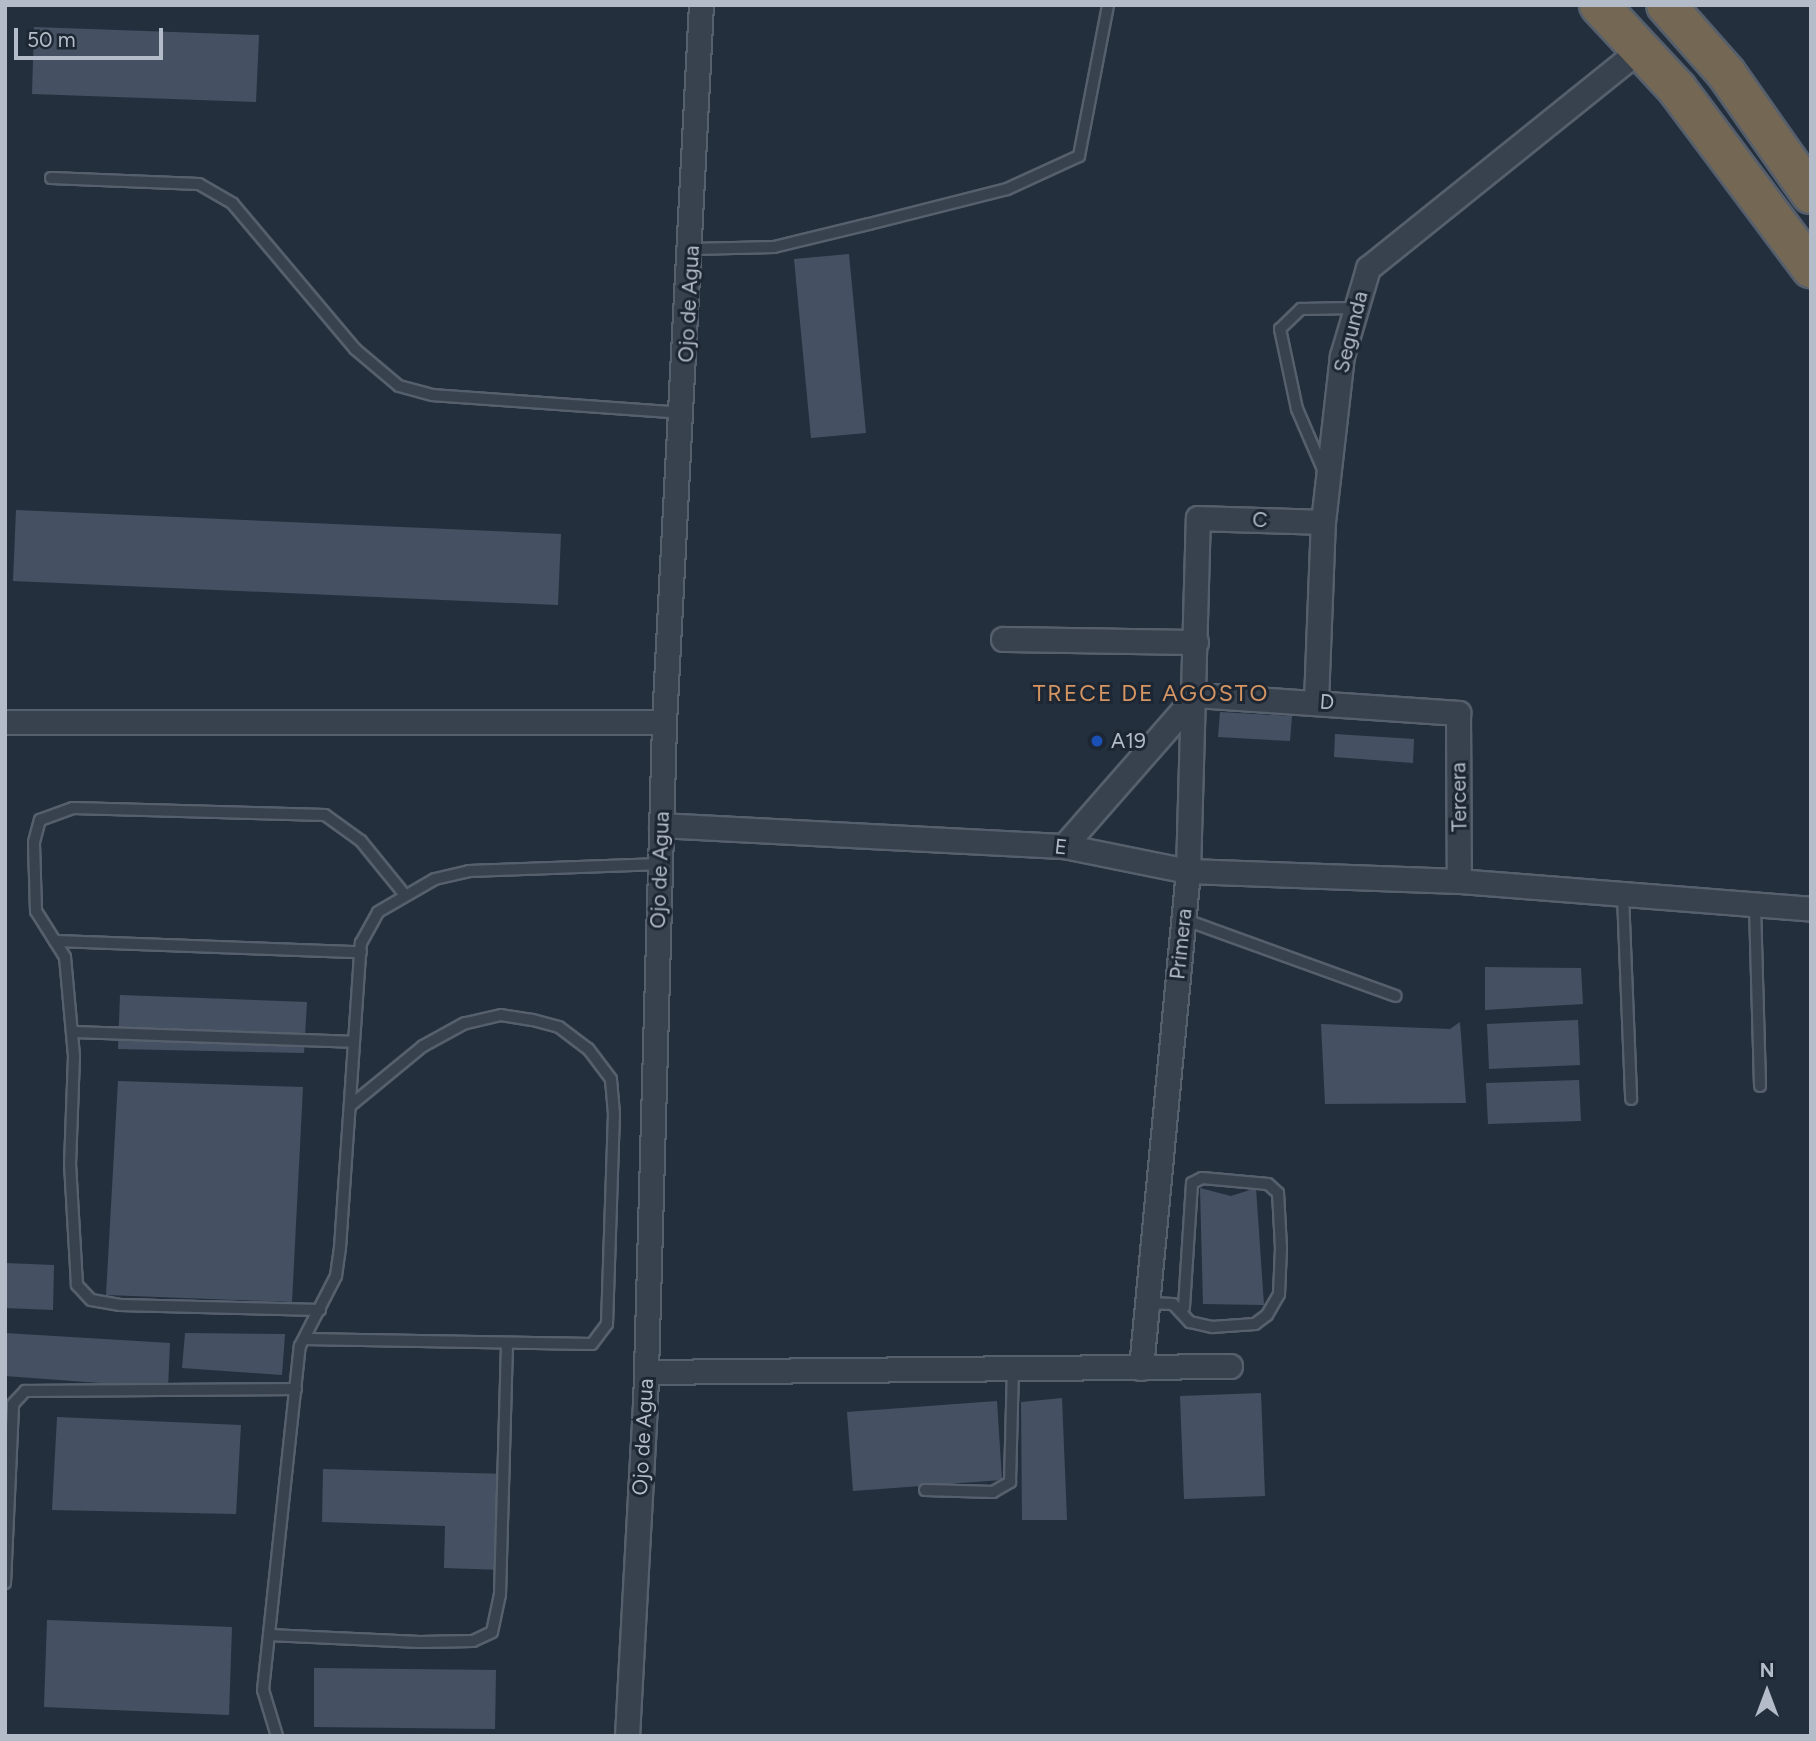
<!DOCTYPE html>
<style>
body{margin:0}
#map{position:relative;width:1816px;height:1741px;overflow:hidden;background:#242f3e;font-family:Figtree,sans-serif}
div>[style]{position:absolute}
.building>*{inset:0;background:#455162}
.roads{filter:drop-shadow(2px 0 #565f6c) drop-shadow(-2px 0 #565f6c) drop-shadow(0 2px #565f6c) drop-shadow(0 -2px #565f6c)}
.lane>*{height:10px;margin:-5px;padding:0 5px;transform-origin:5px;border-radius:5px;background:#38414e}
.street>*{height:23px;margin:-11.5px;padding:0 11.5px;transform-origin:11.5px;border-radius:11.5px;background:#38414e}
.highway>*{height:38px;margin:-19px;padding:0 19px;transform-origin:19px;border-radius:19px;background:#746855}
.dots>*{width:19px;height:19px;translate:-50% -50%;box-sizing:border-box;border:4px solid #1d2633;border-radius:50%}
span{translate:-50% -50%;white-space:nowrap;text-align:center;line-height:1.15;-webkit-text-stroke:6px #1d2633;paint-order:stroke}
.street-label{font-size:21px;color:#b4bcc9}
.poi-label{font-size:21px;color:#b4bcc9}
.left{translate:0 -50%;text-align:left}
.neighbourhood-label{font-size:23px;color:#d59563;letter-spacing:2px}
.frame{position:absolute;inset:0;border:7px solid #b4bcc9;pointer-events:none}
.north{position:absolute;left:1732px;top:1657px;width:70px;height:70px;-webkit-text-stroke:5px #1d2633;paint-order:stroke;rotate:0deg;font-size:19px;font-weight:700;line-height:28px;text-align:center;color:#b4bcc9}
.north::after{content:'';display:block;margin:auto;width:24px;height:32px;background:#b4bcc9;clip-path:polygon(50% 0,100% 100%,50% 72%,0 100%)}
.scale{position:absolute;left:14px;top:28px;width:149px;height:32px;box-sizing:border-box;border:4px solid #b4bcc9;border-top:0;padding-left:9px;font-size:21px;line-height:24px;white-space:nowrap;color:#b4bcc9;-webkit-text-stroke:5px #1d2633;paint-order:stroke}
</style>
<div id="map">
<div class="building">
<div style="clip-path:polygon(34px 27px,259px 35px,256px 102px,32px 94px)"></div>
<div style="clip-path:polygon(849px 254px,866px 433px,811px 438px,794px 259px)"></div>
<div style="clip-path:polygon(16px 510px,561px 534px,558px 605px,13px 581px)"></div>
<div style="clip-path:polygon(1220px 712px,1292px 716px,1290px 741px,1218px 737px)"></div>
<div style="clip-path:polygon(1335px 734px,1414px 739px,1413px 763px,1334px 757px)"></div>
<div style="clip-path:polygon(1485px 967px,1581px 968px,1583px 1004px,1485px 1010px)"></div>
<div style="clip-path:polygon(120px 995px,307px 1002px,304px 1053px,118px 1049px)"></div>
<div style="clip-path:polygon(1578px 1020px,1580px 1065px,1489px 1069px,1487px 1024px)"></div>
<div style="clip-path:polygon(1460px 1022px,1466px 1103px,1325px 1104px,1321px 1024px,1450px 1029px)"></div>
<div style="clip-path:polygon(1579px 1080px,1581px 1121px,1488px 1124px,1486px 1083px)"></div>
<div style="clip-path:polygon(118px 1081px,303px 1087px,292px 1302px,106px 1295px)"></div>
<div style="clip-path:polygon(1200px 1188px,1231px 1196px,1256px 1188px,1264px 1305px,1203px 1304px)"></div>
<div style="clip-path:polygon(5px 1263px,54px 1265px,53px 1310px,5px 1308px)"></div>
<div style="clip-path:polygon(5px 1333px,170px 1343px,168px 1388px,5px 1376px)"></div>
<div style="clip-path:polygon(185px 1333px,285px 1334px,282px 1375px,182px 1368px)"></div>
<div style="clip-path:polygon(1261px 1393px,1265px 1496px,1184px 1499px,1180px 1396px)"></div>
<div style="clip-path:polygon(1062px 1398px,1067px 1520px,1022px 1520px,1021px 1402px)"></div>
<div style="clip-path:polygon(997px 1401px,1002px 1480px,853px 1491px,847px 1412px)"></div>
<div style="clip-path:polygon(57px 1417px,241px 1425px,236px 1514px,52px 1510px)"></div>
<div style="clip-path:polygon(323px 1469px,507px 1474px,504px 1570px,444px 1568px,445px 1526px,322px 1522px)"></div>
<div style="clip-path:polygon(47px 1620px,232px 1627px,229px 1715px,44px 1707px)"></div>
<div style="clip-path:polygon(314px 1668px,496px 1670px,495px 1729px,314px 1727px)"></div>
</div>
<div class="roads">
<div class="lane">
<div style="left:51px;top:178px;width:148px;rotate:2.3deg"></div>
<div style="left:199px;top:184px;width:39px;rotate:30deg"></div>
<div style="left:233px;top:204px;width:189px;rotate:49.9deg"></div>
<div style="left:355px;top:349px;width:57px;rotate:40.1deg"></div>
<div style="left:399px;top:386px;width:35px;rotate:15deg"></div>
<div style="left:433px;top:395px;width:250px;rotate:4.1deg"></div>
<div style="left:693px;top:249px;width:81px;rotate:-1.4deg"></div>
<div style="left:774px;top:247px;width:98px;rotate:-13.6deg"></div>
<div style="left:869px;top:224px;width:142px;rotate:-14.2deg"></div>
<div style="left:1007px;top:189px;width:79px;rotate:-24.6deg"></div>
<div style="left:1079px;top:156px;width:154px;rotate:-79.1deg"></div>
<div style="left:1325px;top:474px;width:71px;rotate:-113.3deg"></div>
<div style="left:1297px;top:409px;width:82px;rotate:-102deg"></div>
<div style="left:1280px;top:329px;width:29px;rotate:-44deg"></div>
<div style="left:1301px;top:309px;width:52px;rotate:-1.1deg"></div>
<div style="left:1623px;top:896px;width:203px;rotate:87.7deg"></div>
<div style="left:1755px;top:906px;width:180px;rotate:88.4deg"></div>
<div style="left:1183px;top:919px;width:226px;rotate:19.9deg"></div>
<div style="left:55px;top:941px;width:306px;rotate:2.1deg"></div>
<div style="left:72px;top:1032px;width:282px;rotate:2deg"></div>
<div style="left:1147px;top:1303px;width:26px;rotate:2deg"></div>
<div style="left:1173px;top:1304px;width:25px;rotate:47deg"></div>
<div style="left:1190px;top:1322px;width:23px;rotate:13deg"></div>
<div style="left:1212px;top:1327px;width:43px;rotate:-4deg"></div>
<div style="left:1255px;top:1324px;width:15px;rotate:-37deg"></div>
<div style="left:1267px;top:1315px;width:24px;rotate:-60deg"></div>
<div style="left:1279px;top:1294px;width:46px;rotate:-87.5deg"></div>
<div style="left:1281px;top:1248px;width:55px;rotate:-93.1deg"></div>
<div style="left:1278px;top:1193px;width:13px;rotate:-138deg"></div>
<div style="left:1268px;top:1184px;width:66px;rotate:-174.8deg"></div>
<div style="left:1202px;top:1178px;width:11px;rotate:153deg"></div>
<div style="left:1192px;top:1183px;width:125px;rotate:93.7deg"></div>
<div style="left:320px;top:1310px;width:200px;rotate:-178.6deg"></div>
<div style="left:120px;top:1305px;width:29px;rotate:-170deg"></div>
<div style="left:91px;top:1300px;width:21px;rotate:-133deg"></div>
<div style="left:77px;top:1285px;width:120px;rotate:-93.3deg"></div>
<div style="left:70px;top:1165px;width:109px;rotate:-87.9deg"></div>
<div style="left:74px;top:1056px;width:99px;rotate:-95.2deg"></div>
<div style="left:65px;top:957px;width:54px;rotate:-122.2deg"></div>
<div style="left:36px;top:911px;width:69px;rotate:-91.7deg"></div>
<div style="left:34px;top:842px;width:23px;rotate:-75deg"></div>
<div style="left:40px;top:820px;width:35px;rotate:-20deg"></div>
<div style="left:73px;top:808px;width:252px;rotate:1.6deg"></div>
<div style="left:325px;top:815px;width:44px;rotate:35.8deg"></div>
<div style="left:361px;top:841px;width:68px;rotate:50.9deg"></div>
<div style="left:304px;top:1339px;width:288px;rotate:1deg"></div>
<div style="left:592px;top:1344px;width:25px;rotate:-53deg"></div>
<div style="left:607px;top:1324px;width:210px;rotate:-88.1deg"></div>
<div style="left:614px;top:1114px;width:35px;rotate:-95deg"></div>
<div style="left:611px;top:1079px;width:38px;rotate:-127deg"></div>
<div style="left:588px;top:1049px;width:36px;rotate:-143deg"></div>
<div style="left:559px;top:1027px;width:28px;rotate:-165deg"></div>
<div style="left:532px;top:1020px;width:31px;rotate:-171deg"></div>
<div style="left:501px;top:1015px;width:37px;rotate:167deg"></div>
<div style="left:465px;top:1023px;width:48px;rotate:151.3deg"></div>
<div style="left:423px;top:1046px;width:94px;rotate:140.6deg"></div>
<div style="left:925px;top:1490px;width:68px;rotate:1.7deg"></div>
<div style="left:993px;top:1492px;width:20px;rotate:-30deg"></div>
<div style="left:1010px;top:1482px;width:113px;rotate:-88.5deg"></div>
<div style="left:5px;top:1583px;width:179px;rotate:-87.4deg"></div>
<div style="left:13px;top:1404px;width:18px;rotate:-47deg"></div>
<div style="left:25px;top:1391px;width:271px;rotate:-0.4deg"></div>
<div style="left:269px;top:1635px;width:151px;rotate:2.7deg"></div>
<div style="left:420px;top:1642px;width:53px;rotate:-1.1deg"></div>
<div style="left:473px;top:1641px;width:21px;rotate:-25deg"></div>
<div style="left:492px;top:1632px;width:38px;rotate:-78deg"></div>
<div style="left:500px;top:1595px;width:250px;rotate:-88.4deg"></div>
<div style="left:277px;top:1736px;width:48px;rotate:-106.9deg"></div>
<div style="left:263px;top:1690px;width:346px;rotate:-83.9deg"></div>
<div style="left:300px;top:1346px;width:79px;rotate:-62.8deg"></div>
<div style="left:336px;top:1276px;width:28px;rotate:-82deg"></div>
<div style="left:340px;top:1248px;width:306px;rotate:-86.1deg"></div>
<div style="left:361px;top:943px;width:35px;rotate:-61deg"></div>
<div style="left:378px;top:912px;width:66px;rotate:-30.1deg"></div>
<div style="left:435px;top:879px;width:35px;rotate:-13deg"></div>
<div style="left:469px;top:871px;width:192px;rotate:-2.1deg"></div>
</div>
<div class="street">
<div style="left:1003px;top:639px;width:193px;rotate:0.9deg"></div>
<div style="left:1196px;top:695px;width:263px;rotate:3.9deg"></div>
<div style="left:1458px;top:713px;width:168px;rotate:89.7deg"></div>
<div style="left:1316px;top:701px;width:179px;rotate:-87.8deg"></div>
<div style="left:1323px;top:522px;width:167px;rotate:-83.5deg"></div>
<div style="left:1342px;top:356px;width:92px;rotate:-73.5deg"></div>
<div style="left:1368px;top:268px;width:348px;rotate:-38.8deg"></div>
<div style="left:5px;top:722px;width:659px"></div>
<div style="left:661px;top:825px;width:404px;rotate:3deg"></div>
<div style="left:1064px;top:846px;width:126px;rotate:11.4deg"></div>
<div style="left:1188px;top:871px;width:271px;rotate:2.1deg"></div>
<div style="left:1459px;top:881px;width:353px;rotate:4.5deg"></div>
<div style="left:1064px;top:846px;width:201px;rotate:-48.8deg"></div>
<div style="left:1141px;top:1368px;width:499px;rotate:-84.6deg"></div>
<div style="left:1188px;top:871px;width:353px;rotate:-88.4deg"></div>
<div style="left:1198px;top:518px;width:125px;rotate:1.8deg"></div>
<div style="left:646px;top:1372px;width:584px;rotate:-0.59deg"></div>
<div style="left:627px;top:1736px;width:328px;rotate:-86.9deg"></div>
<div style="left:645px;top:1408px;width:686px;rotate:-88.41deg"></div>
<div style="left:664px;top:722px;width:718px;rotate:-87.05deg"></div>
</div>
<div class="highway">
<div style="left:1599px;top:5px;width:115px;rotate:47.1deg"></div>
<div style="left:1677px;top:89px;width:224px;rotate:53.2deg"></div>
<div style="left:1666px;top:5px;width:91px;rotate:48.6deg"></div>
<div style="left:1726px;top:73px;width:148px;rotate:54.9deg"></div>
</div>
</div>
<div class="dots">
<div style="left:1097px;top:741px;background:#1a4fb4"></div>
</div>
<div class="street-label">
<span style="left:689px;top:304px;rotate:-87deg">Ojo de Agua</span>
<span style="left:1351px;top:332px;rotate:-76deg">Segunda</span>
<span style="left:1260px;top:520px;rotate:2deg">C</span>
<span style="left:1327px;top:702px;rotate:4deg">D</span>
<span style="left:1459px;top:797px;rotate:-91deg">Tercera</span>
<span style="left:1061px;top:847px;rotate:6deg">E</span>
<span style="left:660px;top:870px;rotate:-88deg">Ojo de Agua</span>
<span style="left:1181px;top:944px;rotate:-84deg">Primera</span>
<span style="left:643px;top:1437px;rotate:-87deg">Ojo de Agua</span>
</div>
<div class="poi-label">
<span class="left" style="left:1111px;top:741px">A19</span>
</div>
<div class="neighbourhood-label">
<span style="left:1151px;top:693px">TRECE DE AGOSTO</span>
</div>
<div class="frame"></div>
<div class="north">N</div>
<div class="scale">50 m</div>
</div>
